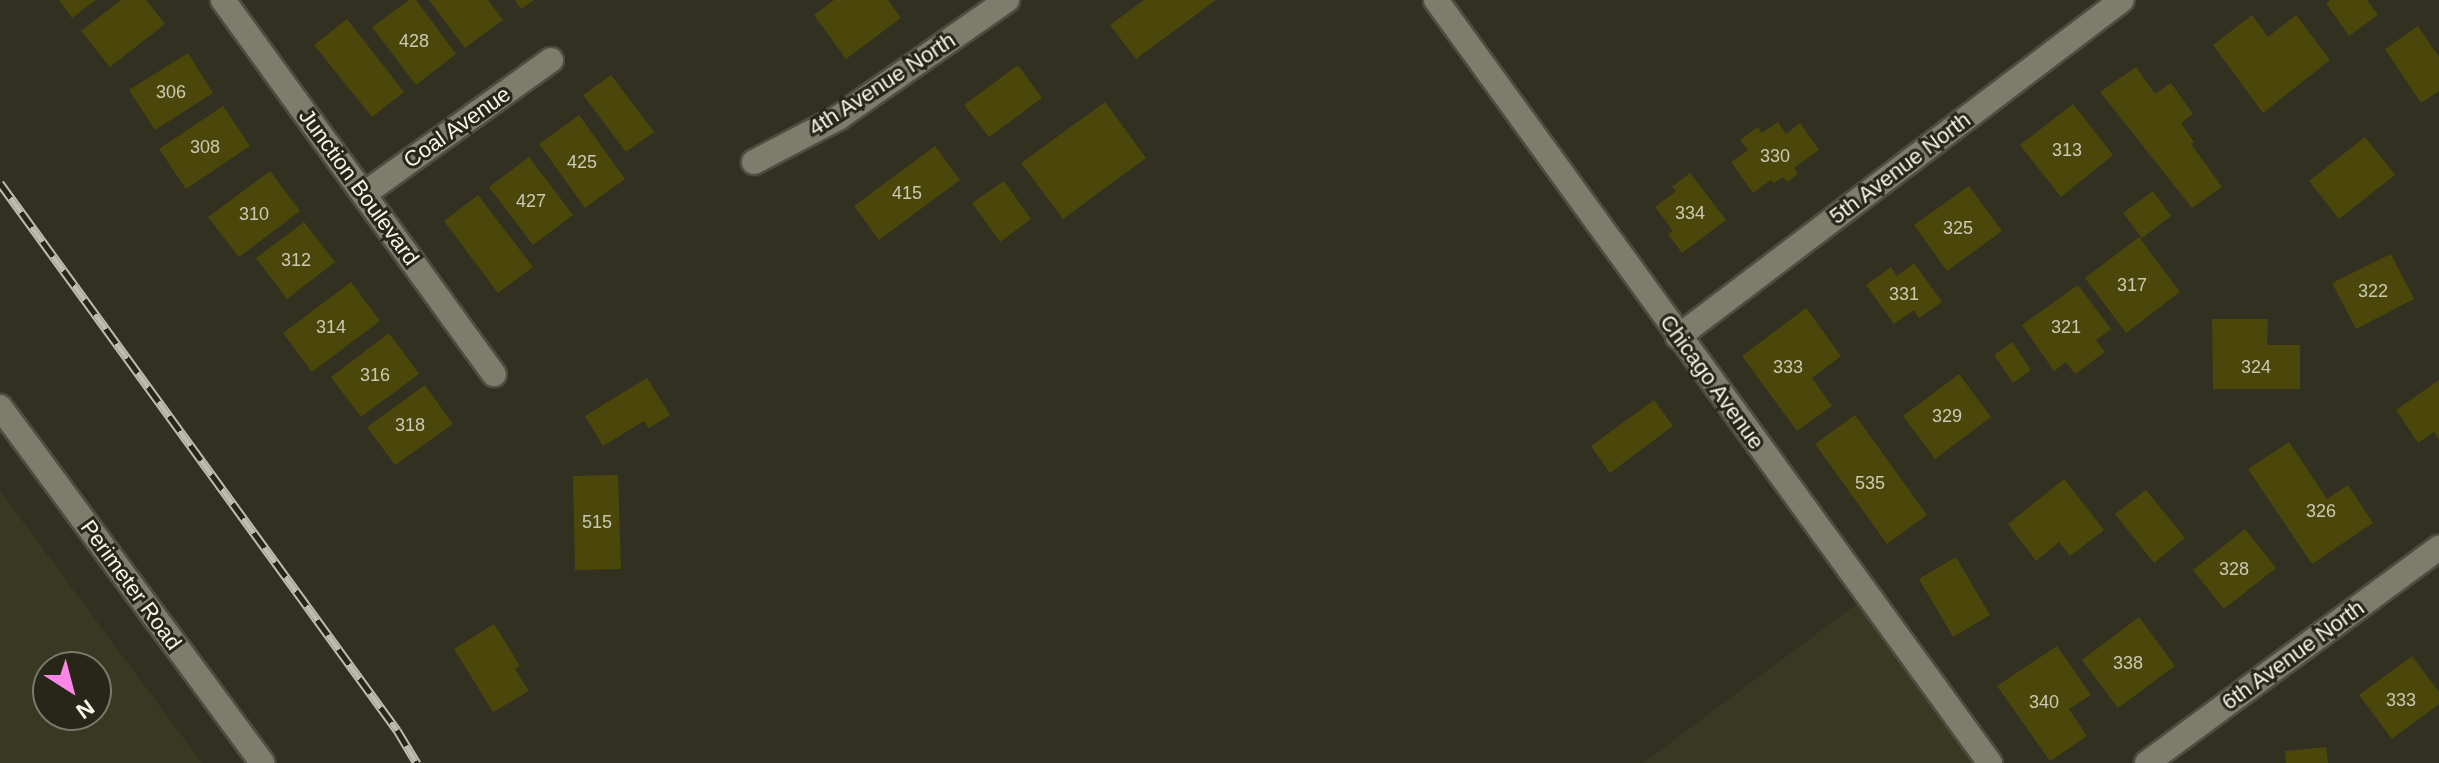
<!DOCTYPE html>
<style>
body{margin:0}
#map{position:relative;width:2439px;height:763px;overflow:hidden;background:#313021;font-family:Arial,sans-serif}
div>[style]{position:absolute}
.built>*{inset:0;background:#393822}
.building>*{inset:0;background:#4b470b}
.roads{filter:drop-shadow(2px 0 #4e4d40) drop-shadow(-2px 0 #4e4d40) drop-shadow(0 2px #4e4d40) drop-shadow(0 -2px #4e4d40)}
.minor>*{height:24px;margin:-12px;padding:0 12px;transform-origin:12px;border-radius:12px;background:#7d7d6c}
.rail>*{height:9px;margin-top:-4.5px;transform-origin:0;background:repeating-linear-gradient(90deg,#272618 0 18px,#bcbcb1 0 36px);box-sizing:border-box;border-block:2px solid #bcbcb1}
span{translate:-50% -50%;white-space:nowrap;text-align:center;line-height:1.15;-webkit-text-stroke:6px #272618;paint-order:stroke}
.number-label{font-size:18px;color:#cacab3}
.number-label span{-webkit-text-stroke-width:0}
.street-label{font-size:22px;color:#f5f5eb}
.north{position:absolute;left:32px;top:651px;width:80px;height:80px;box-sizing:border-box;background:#272618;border:2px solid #79796c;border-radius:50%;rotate:144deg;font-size:22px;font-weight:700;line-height:32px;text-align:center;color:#f5f5eb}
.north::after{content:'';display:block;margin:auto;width:28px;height:36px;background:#fa87e6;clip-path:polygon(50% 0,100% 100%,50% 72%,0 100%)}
</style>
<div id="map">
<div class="built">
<div style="clip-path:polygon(evenodd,0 491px,202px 763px,0 763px,0 491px,96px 667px,96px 715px,48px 715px,48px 667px,96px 667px)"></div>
<div style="clip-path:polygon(1867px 596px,1988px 763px,1643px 763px)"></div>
</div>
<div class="building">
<div style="clip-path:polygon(59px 0,96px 0,72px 18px)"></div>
<div style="clip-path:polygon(121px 0,146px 0,165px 24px,110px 67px,81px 31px)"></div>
<div style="clip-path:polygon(409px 0,416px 0,456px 54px,416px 85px,372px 27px)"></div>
<div style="clip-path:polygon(429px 0,488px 0,503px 20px,465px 48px)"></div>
<div style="clip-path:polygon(515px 0,534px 0,521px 9px)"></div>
<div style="clip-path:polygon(834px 0,888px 0,901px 18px,846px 59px,814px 15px)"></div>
<div style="clip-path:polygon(1144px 0,1216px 0,1136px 59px,1110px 25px)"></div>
<div style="clip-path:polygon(2330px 0,2367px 0,2378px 15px,2349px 36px,2326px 3px)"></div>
<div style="clip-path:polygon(2252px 15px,2268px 37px,2296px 15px,2330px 60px,2263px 113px,2213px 45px)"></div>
<div style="clip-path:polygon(347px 19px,404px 92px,372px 117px,314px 45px)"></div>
<div style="clip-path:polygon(2418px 26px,2439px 57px,2439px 91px,2421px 103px,2385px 49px)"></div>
<div style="clip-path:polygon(188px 53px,213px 93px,155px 130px,129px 90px)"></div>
<div style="clip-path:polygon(1018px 65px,1042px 98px,989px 137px,964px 105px)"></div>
<div style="clip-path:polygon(2136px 67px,2155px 94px,2171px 83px,2193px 114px,2181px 123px,2194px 142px,2191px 144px,2222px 187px,2192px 208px,2100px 92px)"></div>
<div style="clip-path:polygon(611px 75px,654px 132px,626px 152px,583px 95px)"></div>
<div style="clip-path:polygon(1105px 102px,1146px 158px,1063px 219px,1021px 163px)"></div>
<div style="clip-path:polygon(2073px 104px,2113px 155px,2061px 197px,2020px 145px)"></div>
<div style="clip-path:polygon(223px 106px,250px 146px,186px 189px,159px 149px)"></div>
<div style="clip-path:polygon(579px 115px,625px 179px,585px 208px,539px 144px)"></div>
<div style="clip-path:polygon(1778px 122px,1786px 134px,1800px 123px,1819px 150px,1794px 168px,1798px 174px,1787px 182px,1783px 177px,1774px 183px,1771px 180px,1753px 193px,1731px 162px,1748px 150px,1740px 140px,1758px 127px,1762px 133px)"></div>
<div style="clip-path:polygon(2365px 137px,2395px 175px,2339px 219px,2309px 181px)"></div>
<div style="clip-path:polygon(935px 146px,960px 180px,879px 240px,854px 206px)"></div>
<div style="clip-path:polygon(529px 157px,573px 215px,533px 245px,489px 187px)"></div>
<div style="clip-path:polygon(270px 171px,300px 211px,239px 257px,208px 217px)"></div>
<div style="clip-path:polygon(1690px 173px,1726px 220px,1682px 253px,1668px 234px,1673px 231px,1655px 207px,1676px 191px,1672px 187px)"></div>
<div style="clip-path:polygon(1004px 181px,1031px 219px,1000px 242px,972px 203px)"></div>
<div style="clip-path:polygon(1969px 186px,2002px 231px,1947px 271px,1914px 225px)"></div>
<div style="clip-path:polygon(2153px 191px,2171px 216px,2142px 238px,2123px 213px)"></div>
<div style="clip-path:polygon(478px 195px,533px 267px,498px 293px,444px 221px)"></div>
<div style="clip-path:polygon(304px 222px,335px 262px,287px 299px,256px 258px)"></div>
<div style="clip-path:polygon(2139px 237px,2180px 292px,2126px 333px,2085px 278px)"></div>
<div style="clip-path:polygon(2391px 254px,2414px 299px,2356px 329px,2332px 283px)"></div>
<div style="clip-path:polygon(1914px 263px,1942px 302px,1919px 318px,1914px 310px,1894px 324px,1866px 285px,1891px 267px,1897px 276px)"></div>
<div style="clip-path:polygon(351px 282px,380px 321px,312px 372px,283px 333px)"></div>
<div style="clip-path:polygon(2078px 285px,2111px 329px,2096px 340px,2105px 352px,2075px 374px,2066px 362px,2054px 371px,2022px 325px)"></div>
<div style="clip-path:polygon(1806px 308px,1841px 356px,1812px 378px,1832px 406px,1797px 431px,1742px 356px)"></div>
<div style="clip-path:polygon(2212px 319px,2268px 319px,2267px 345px,2300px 345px,2300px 389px,2213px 389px)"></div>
<div style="clip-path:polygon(389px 333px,419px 374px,361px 417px,331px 377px)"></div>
<div style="clip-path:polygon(2012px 342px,2031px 370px,2013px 383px,1994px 355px)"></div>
<div style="clip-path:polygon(1959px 374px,1991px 417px,1935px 459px,1903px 416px)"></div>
<div style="clip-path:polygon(647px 378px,670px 415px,649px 428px,644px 421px,603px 446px,585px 416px)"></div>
<div style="clip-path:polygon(2439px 380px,2439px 440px,2434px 432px,2418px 443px,2396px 410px)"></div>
<div style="clip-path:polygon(425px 385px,453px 424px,395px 465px,367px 427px)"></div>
<div style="clip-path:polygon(1654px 400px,1673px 426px,1610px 473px,1591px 446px)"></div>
<div style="clip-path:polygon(1855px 415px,1927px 515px,1887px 544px,1815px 444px)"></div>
<div style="clip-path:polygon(2289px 442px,2327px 499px,2348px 485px,2373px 523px,2312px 564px,2248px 469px)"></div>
<div style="clip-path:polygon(618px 475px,621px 569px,575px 570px,573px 476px)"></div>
<div style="clip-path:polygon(2064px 479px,2104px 530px,2070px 556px,2059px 542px,2036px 561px,2008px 524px)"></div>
<div style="clip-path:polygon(2146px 490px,2185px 538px,2154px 563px,2115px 514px)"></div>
<div style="clip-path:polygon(2245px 529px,2276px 568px,2224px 609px,2193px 570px)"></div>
<div style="clip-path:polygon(1956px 557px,1990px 615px,1953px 637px,1919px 579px)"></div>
<div style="clip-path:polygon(2139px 617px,2175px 666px,2118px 708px,2082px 660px)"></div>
<div style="clip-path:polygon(494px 624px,520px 666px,515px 669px,529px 691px,493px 712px,454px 649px)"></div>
<div style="clip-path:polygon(2057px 646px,2091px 695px,2069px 709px,2087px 736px,2050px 761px,1997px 686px)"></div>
<div style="clip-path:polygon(2412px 656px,2439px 692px,2439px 704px,2392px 739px,2359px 695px)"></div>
<div style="clip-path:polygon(2326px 747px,2328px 763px,2286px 763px,2285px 751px)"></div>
</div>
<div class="roads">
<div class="minor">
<div style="left:223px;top:0;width:462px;rotate:54.1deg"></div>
<div style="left:1436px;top:0;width:943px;rotate:54.02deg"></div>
<div style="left:754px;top:162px;width:95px;rotate:-27.6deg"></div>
<div style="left:838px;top:118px;width:206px;rotate:-34.9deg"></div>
<div style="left:364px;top:194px;width:230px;rotate:-35.6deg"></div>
<div style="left:1678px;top:337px;width:557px;rotate:-37.2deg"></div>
<div style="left:0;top:407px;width:442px;rotate:53.6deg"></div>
<div style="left:2147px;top:763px;width:363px;rotate:-36.4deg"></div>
</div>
</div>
<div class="rail">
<div style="left:0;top:183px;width:676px;rotate:54.03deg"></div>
<div style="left:397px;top:730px;width:39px;rotate:59deg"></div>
</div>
<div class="number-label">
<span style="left:414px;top:41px">428</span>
<span style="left:171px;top:92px">306</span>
<span style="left:205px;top:147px">308</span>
<span style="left:2067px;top:150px">313</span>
<span style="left:1775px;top:156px">330</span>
<span style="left:582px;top:162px">425</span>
<span style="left:907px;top:193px">415</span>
<span style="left:531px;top:201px">427</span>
<span style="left:1690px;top:213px">334</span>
<span style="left:254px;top:214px">310</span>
<span style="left:1958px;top:228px">325</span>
<span style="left:296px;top:260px">312</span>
<span style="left:2132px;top:285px">317</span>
<span style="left:2373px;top:291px">322</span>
<span style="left:1904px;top:294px">331</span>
<span style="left:331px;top:327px">314</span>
<span style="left:2066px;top:327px">321</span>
<span style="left:1788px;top:367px">333</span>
<span style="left:2256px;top:367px">324</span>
<span style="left:375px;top:375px">316</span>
<span style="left:1947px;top:416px">329</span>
<span style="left:410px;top:425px">318</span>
<span style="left:1870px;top:483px">535</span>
<span style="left:2321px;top:511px">326</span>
<span style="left:597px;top:522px">515</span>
<span style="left:2234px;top:569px">328</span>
<span style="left:2128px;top:663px">338</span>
<span style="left:2401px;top:700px">333</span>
<span style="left:2044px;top:702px">340</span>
</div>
<div class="street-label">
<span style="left:882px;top:84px;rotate:-33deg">4th Avenue North</span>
<span style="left:457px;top:127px;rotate:-35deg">Coal Avenue</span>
<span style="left:1900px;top:168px;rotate:-37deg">5th Avenue North</span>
<span style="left:359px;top:187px;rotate:54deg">Junction Boulevard</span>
<span style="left:1712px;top:382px;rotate:54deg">Chicago Avenue</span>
<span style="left:131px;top:585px;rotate:54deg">Perimeter Road</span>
<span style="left:2293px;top:655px;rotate:-36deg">6th Avenue North</span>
</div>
<div class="north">N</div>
</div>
